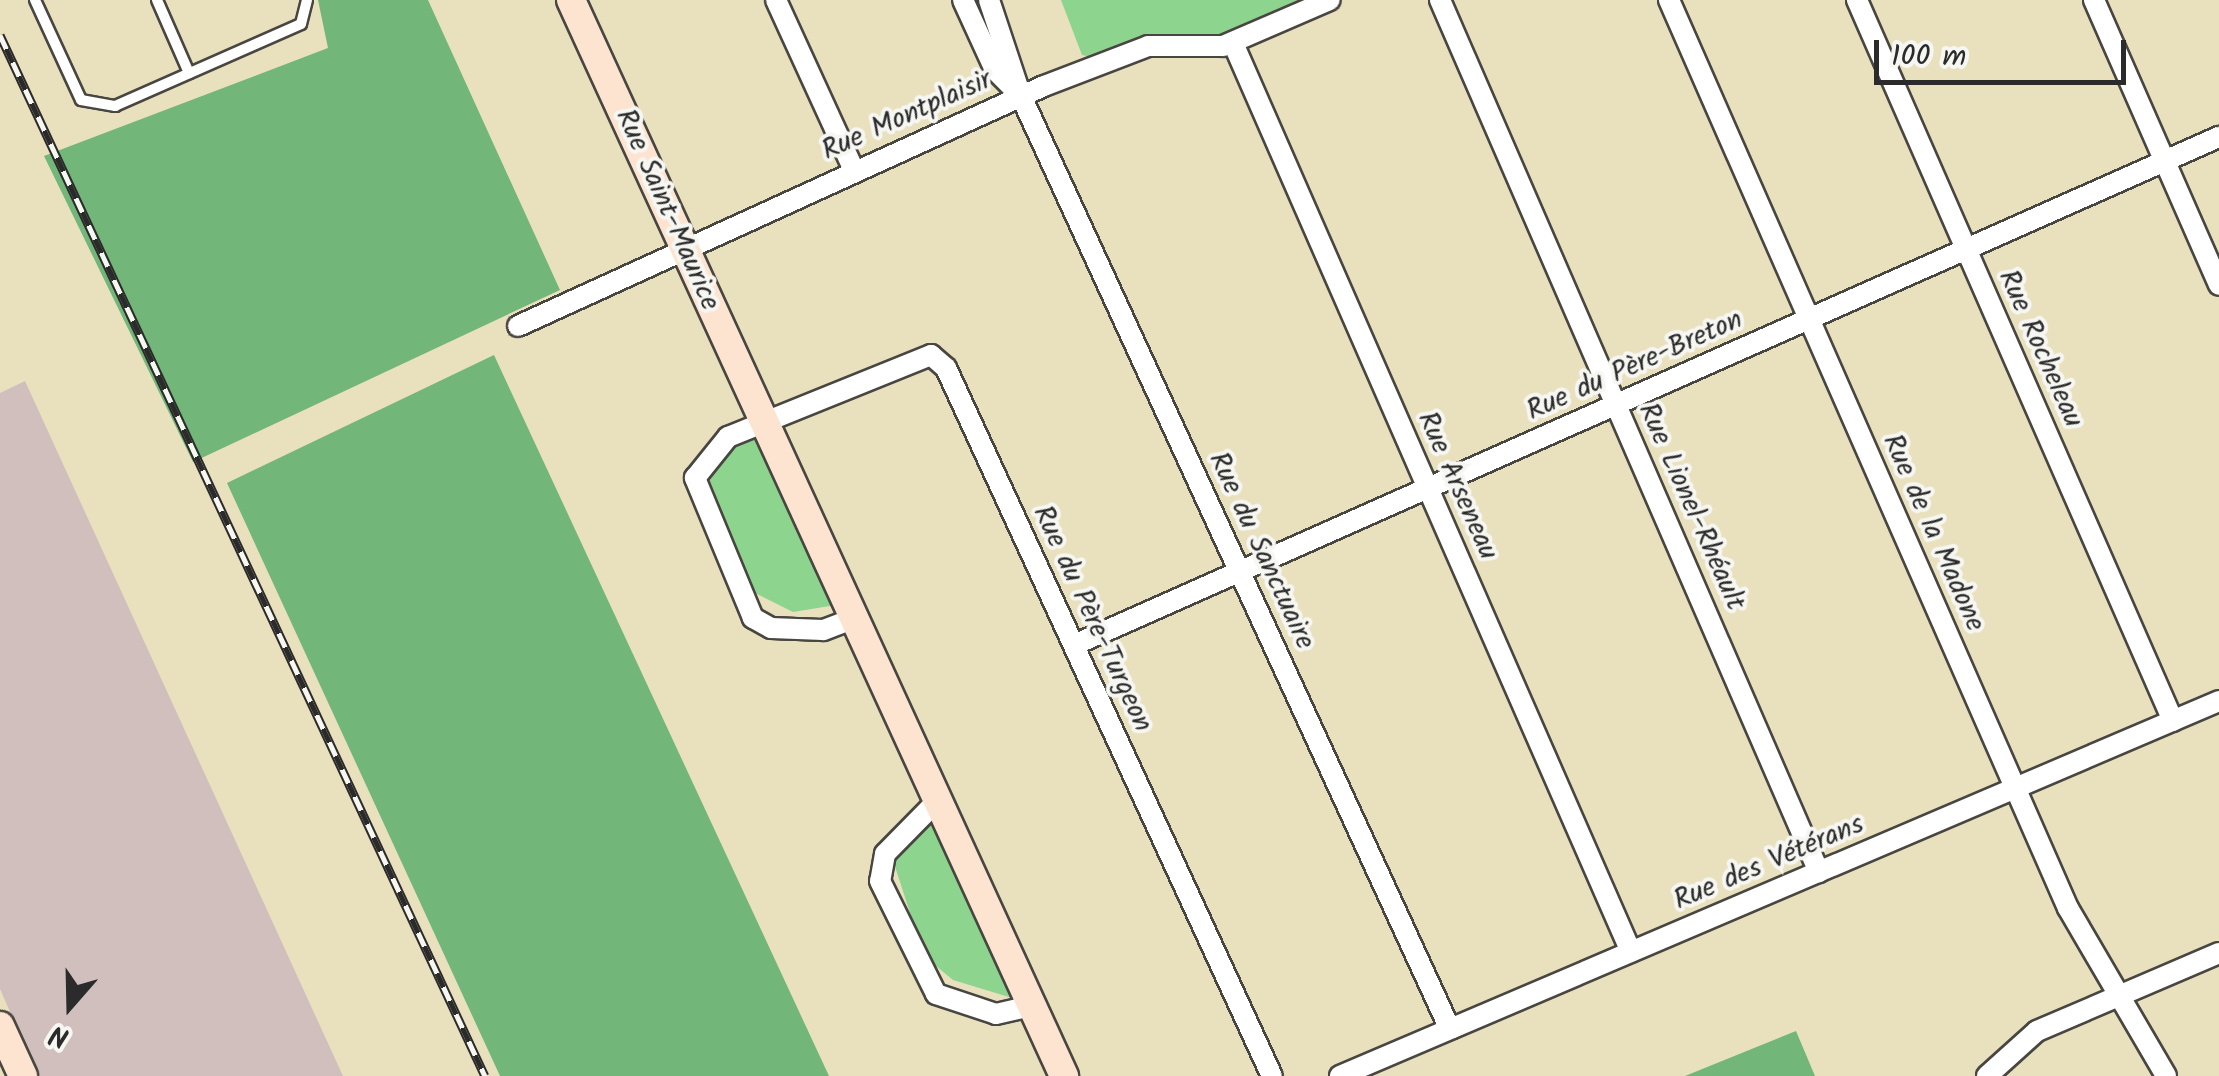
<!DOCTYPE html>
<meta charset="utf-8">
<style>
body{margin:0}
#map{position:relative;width:2219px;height:1076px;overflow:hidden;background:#e9e0bd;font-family:Kalam,sans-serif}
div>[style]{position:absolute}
.industrial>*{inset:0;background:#d1bfbe}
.green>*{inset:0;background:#8dd48e}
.forest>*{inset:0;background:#72b679}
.roads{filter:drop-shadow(2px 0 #484641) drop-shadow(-2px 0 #484641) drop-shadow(0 2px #484641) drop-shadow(0 -2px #484641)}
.lane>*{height:10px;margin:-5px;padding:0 5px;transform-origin:5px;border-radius:5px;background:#fff}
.street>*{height:20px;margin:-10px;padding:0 10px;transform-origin:10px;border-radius:10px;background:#fff}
.secondary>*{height:28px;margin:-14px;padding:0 14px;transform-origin:14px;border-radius:14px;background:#fde4d1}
.rail>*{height:9px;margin-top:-4.5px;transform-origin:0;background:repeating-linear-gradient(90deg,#f6f6f2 0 15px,#2b2b2b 0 30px);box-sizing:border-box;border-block:2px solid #2b2b2b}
span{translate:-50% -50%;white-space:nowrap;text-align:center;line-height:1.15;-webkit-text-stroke:8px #f6f6f2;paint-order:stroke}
.street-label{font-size:28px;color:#2b2b2b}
.north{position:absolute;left:20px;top:956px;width:100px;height:100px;-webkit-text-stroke:8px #f6f6f2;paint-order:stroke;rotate:200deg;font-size:28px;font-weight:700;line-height:40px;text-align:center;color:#2b2b2b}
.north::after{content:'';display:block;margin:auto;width:35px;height:45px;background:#2b2b2b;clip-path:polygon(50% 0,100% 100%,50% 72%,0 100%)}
.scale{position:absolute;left:1874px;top:40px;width:252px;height:45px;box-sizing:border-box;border:5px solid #2b2b2b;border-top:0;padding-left:12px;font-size:30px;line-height:35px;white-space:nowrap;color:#2b2b2b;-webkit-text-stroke:8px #f6f6f2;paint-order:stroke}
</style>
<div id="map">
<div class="industrial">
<div style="clip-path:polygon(25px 381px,343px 1076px,38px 1076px,0 989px,0 393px)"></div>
</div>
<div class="green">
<div style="clip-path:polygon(1061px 0,1318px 0,1232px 40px,1101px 59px,1082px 55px)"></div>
<div style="clip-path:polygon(750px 425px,836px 605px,793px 612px,749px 590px,706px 472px)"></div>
<div style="clip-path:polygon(929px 802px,1025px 1002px,953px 980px,924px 956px,889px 848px)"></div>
</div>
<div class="forest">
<div style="clip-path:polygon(318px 0,428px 0,560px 290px,193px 462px,44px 156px,328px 48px)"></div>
<div style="clip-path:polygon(494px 355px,829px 1076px,500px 1076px,227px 483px)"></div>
<div style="clip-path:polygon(1796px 1031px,1815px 1076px,1685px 1076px)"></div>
</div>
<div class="roads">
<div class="lane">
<div style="left:35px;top:0;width:110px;rotate:65.3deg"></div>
<div style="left:81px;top:100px;width:35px;rotate:10deg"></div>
<div style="left:115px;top:106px;width:203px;rotate:-23.8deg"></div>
<div style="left:301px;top:24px;width:25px;rotate:-76deg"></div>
<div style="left:157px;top:0;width:80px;rotate:66.3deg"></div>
</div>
<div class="street">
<div style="left:776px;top:0;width:187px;rotate:65.4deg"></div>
<div style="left:963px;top:0;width:77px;rotate:65.4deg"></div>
<div style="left:995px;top:70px;width:37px;rotate:45deg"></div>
<div style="left:989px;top:0;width:101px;rotate:71.6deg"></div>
<div style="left:1021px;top:96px;width:1027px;rotate:65.31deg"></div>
<div style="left:1440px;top:0;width:951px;rotate:66.51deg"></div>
<div style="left:1669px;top:0;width:992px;rotate:66.28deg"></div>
<div style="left:2068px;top:908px;width:194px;rotate:59.7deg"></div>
<div style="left:1857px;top:0;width:787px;rotate:66.33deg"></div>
<div style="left:2094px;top:0;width:311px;rotate:66.3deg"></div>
<div style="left:1233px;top:43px;width:992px;rotate:66.35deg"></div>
<div style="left:518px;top:326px;width:578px;rotate:-24.53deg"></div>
<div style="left:1044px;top:86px;width:111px;rotate:-21deg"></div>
<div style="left:1148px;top:46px;width:75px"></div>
<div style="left:1223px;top:46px;width:116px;rotate:-23.3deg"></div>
<div style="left:855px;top:618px;width:34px;rotate:159deg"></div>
<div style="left:823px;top:630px;width:52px;rotate:-177.8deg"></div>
<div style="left:771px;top:628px;width:21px;rotate:-151deg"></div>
<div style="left:753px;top:618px;width:152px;rotate:-112.5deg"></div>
<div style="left:695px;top:478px;width:53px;rotate:-51.2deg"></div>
<div style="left:728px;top:437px;width:219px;rotate:-22deg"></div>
<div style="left:931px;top:355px;width:20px;rotate:41deg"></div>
<div style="left:946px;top:368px;width:779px;rotate:65.28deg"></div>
<div style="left:1074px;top:645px;width:1253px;rotate:-23.93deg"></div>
<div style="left:937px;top:801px;width:74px;rotate:134.5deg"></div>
<div style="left:885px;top:854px;width:27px;rotate:100deg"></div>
<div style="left:880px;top:881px;width:126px;rotate:63.6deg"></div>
<div style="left:936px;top:994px;width:63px;rotate:18.4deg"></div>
<div style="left:996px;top:1014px;width:36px;rotate:-13deg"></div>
<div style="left:1340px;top:1076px;width:956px;rotate:-23.1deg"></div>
<div style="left:1987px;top:1076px;width:67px;rotate:-42deg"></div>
<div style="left:2037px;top:1031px;width:198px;rotate:-23.2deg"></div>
</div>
<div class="secondary">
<div style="left:571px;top:0;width:1184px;rotate:65.38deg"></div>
<div style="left:0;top:1026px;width:55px;rotate:65.3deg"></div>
</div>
</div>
<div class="rail">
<div style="left:0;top:35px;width:1148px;rotate:65.02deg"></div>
</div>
<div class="street-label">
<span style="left:907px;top:116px;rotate:-24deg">Rue Montplaisir</span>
<span style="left:667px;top:210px;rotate:66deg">Rue Saint-Maurice</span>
<span style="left:2040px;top:349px;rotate:66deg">Rue Rocheleau</span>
<span style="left:1635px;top:366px;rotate:-24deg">Rue du Père-Breton</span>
<span style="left:1457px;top:486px;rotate:66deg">Rue Arseneau</span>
<span style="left:1691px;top:507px;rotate:66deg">Rue Lionel-Rhéault</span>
<span style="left:1933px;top:533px;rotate:66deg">Rue de la Madone</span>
<span style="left:1261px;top:551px;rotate:65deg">Rue du Sanctuaire</span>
<span style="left:1092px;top:619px;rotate:65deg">Rue du Père-Turgeon</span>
<span style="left:1769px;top:863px;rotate:-23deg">Rue des Vétérans</span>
</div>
<div class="north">N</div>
<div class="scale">100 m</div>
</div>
